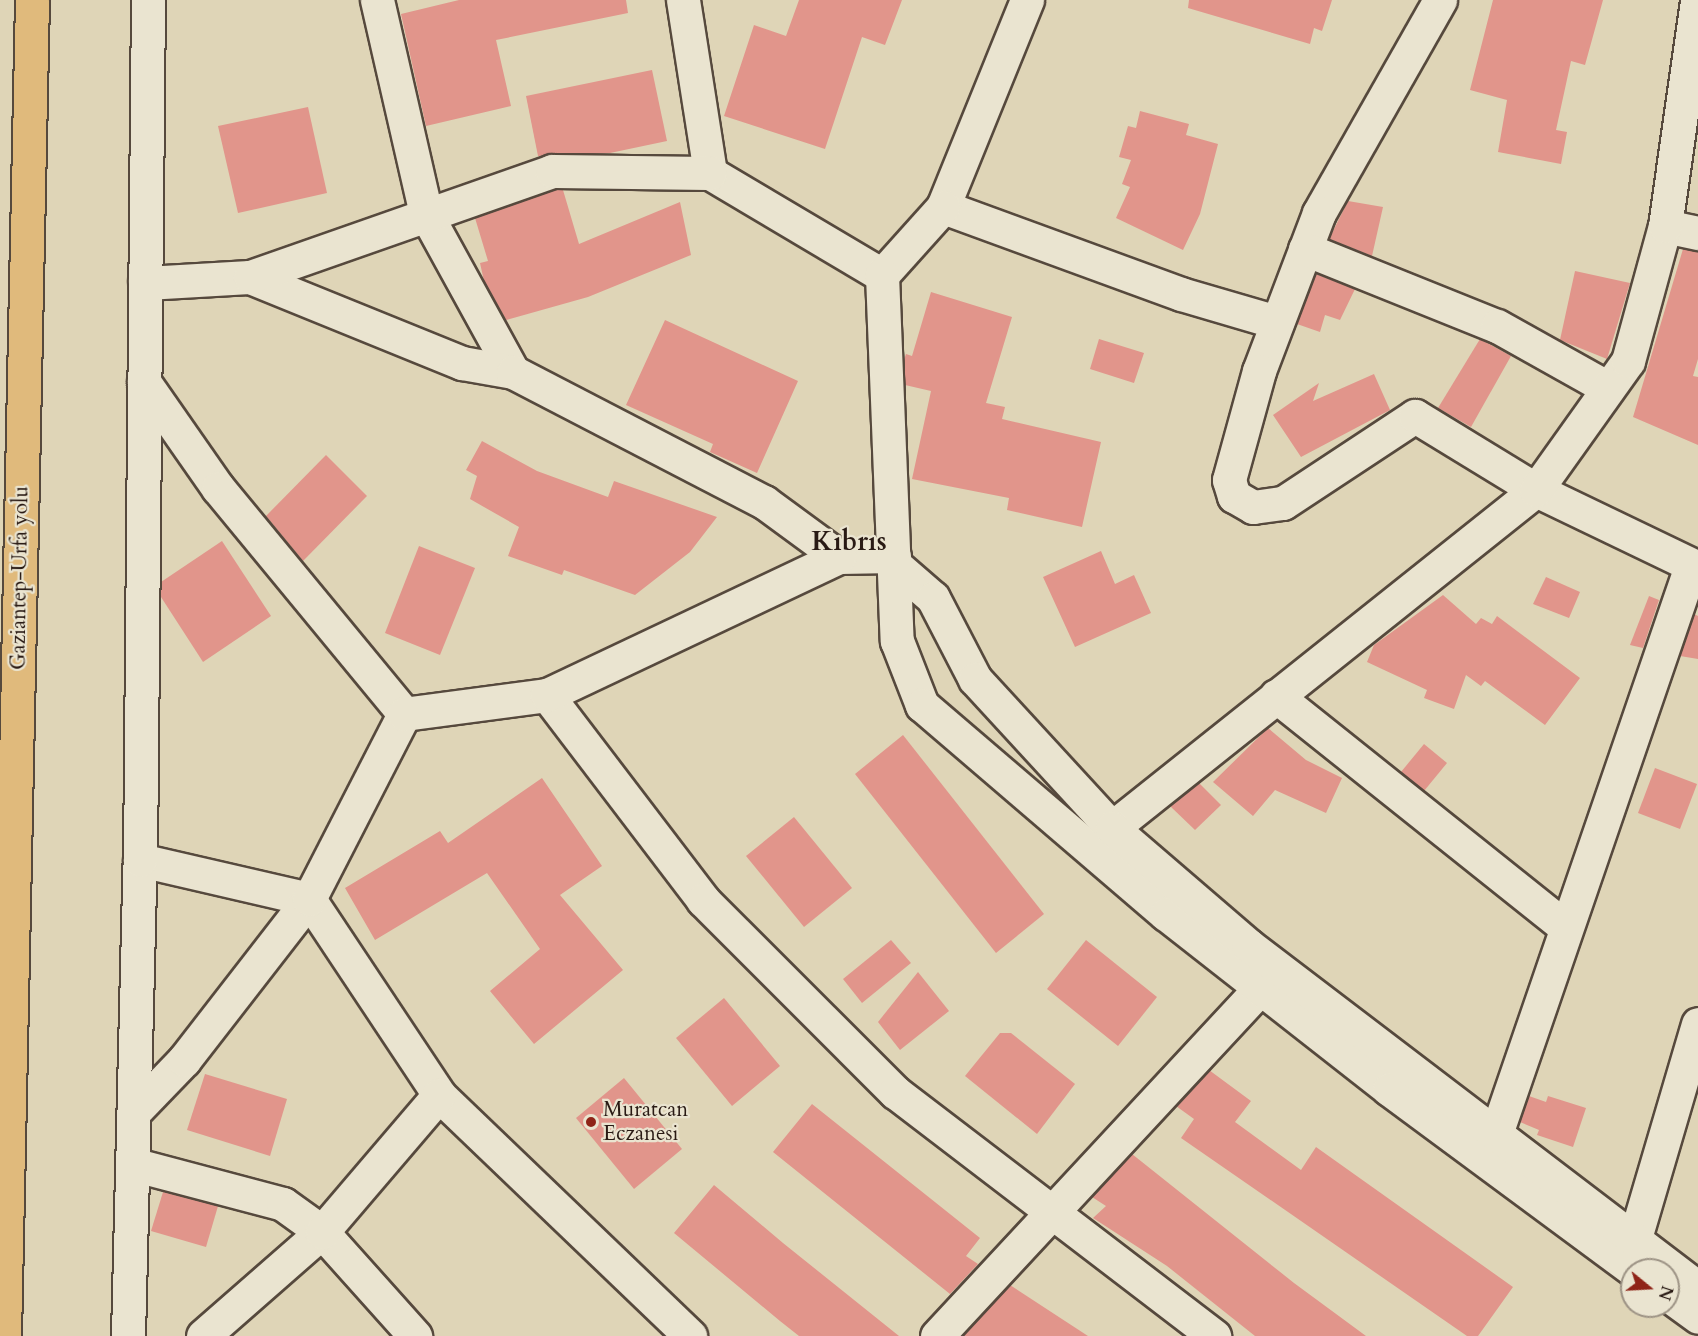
<!DOCTYPE html>
<meta charset="utf-8">
<style>
body{margin:0}
#map{position:relative;width:1698px;height:1336px;overflow:hidden;background:#dfd5b7;font-family:Cardo,serif}
div>[style]{position:absolute}
.building>*{inset:0;background:#e1958b}
.roads{filter:drop-shadow(2px 0 #56493d) drop-shadow(-2px 0 #56493d) drop-shadow(0 2px #56493d) drop-shadow(0 -2px #56493d)}
.street>*{height:33px;margin:-16.5px;padding:0 16.5px;transform-origin:16.5px;border-radius:16.5px;background:#eae4d0}
.secondary>*{height:33px;margin:-16.5px;padding:0 16.5px;transform-origin:16.5px;border-radius:16.5px;background:#eae4d0}
.highway>*{height:33px;margin:-16.5px;padding:0 16.5px;transform-origin:16.5px;border-radius:16.5px;background:#e0ba7c}
.dots>*{width:16px;height:16px;translate:-50% -50%;box-sizing:border-box;border:3px solid #eae4d0;border-radius:50%}
span{translate:-50% -50%;white-space:nowrap;text-align:center;line-height:1.15;-webkit-text-stroke:4.5px #eae4d0;paint-order:stroke}
.street-label{font-size:21px;color:#291a14}
.poi-label{font-size:21px;color:#291a14}
.left{translate:0 -50%;text-align:left}
.district-label{font-size:27px;color:#291a14;font-weight:700}
.north{position:absolute;left:1620px;top:1258px;width:60px;height:60px;box-sizing:border-box;background:#eae4d0;border:2px solid #9d9385;border-radius:50%;rotate:108deg;font-size:16px;font-weight:700;line-height:24px;text-align:center;color:#291a14}
.north::after{content:'';display:block;margin:auto;width:21px;height:27px;background:#8f2418;clip-path:polygon(50% 0,100% 100%,50% 72%,0 100%)}
</style>
<div id="map">
<div class="building">
<div style="clip-path:polygon(459px 0,626px 0,628px 13px,496px 40px,511px 106px,426px 126px,401px 14px)"></div>
<div style="clip-path:polygon(799px 0,902px 0,885px 45px,862px 37px,825px 149px,724px 116px,754px 25px,786px 36px)"></div>
<div style="clip-path:polygon(1189px 0,1332px 0,1322px 31px,1314px 28px,1310px 44px,1188px 8px)"></div>
<div style="clip-path:polygon(1493px 0,1603px 0,1585px 65px,1571px 61px,1556px 130px,1567px 132px,1561px 164px,1498px 152px,1507px 100px,1470px 90px)"></div>
<div style="clip-path:polygon(652px 70px,667px 141px,610px 153px,538px 156px,526px 96px)"></div>
<div style="clip-path:polygon(308px 107px,327px 193px,238px 213px,218px 126px)"></div>
<div style="clip-path:polygon(1140px 111px,1189px 124px,1186px 135px,1218px 144px,1200px 214px,1183px 250px,1116px 218px,1130px 187px,1122px 184px,1131px 160px,1119px 157px,1128px 126px,1136px 128px)"></div>
<div style="clip-path:polygon(555px 190px,563px 190px,579px 244px,680px 202px,691px 255px,588px 297px,506px 320px,484px 281px,480px 263px,488px 261px,475px 218px)"></div>
<div style="clip-path:polygon(1348px 201px,1383px 207px,1372px 256px,1329px 239px)"></div>
<div style="clip-path:polygon(1683px 249px,1698px 251px,1698px 359px,1693px 376px,1698px 377px,1698px 445px,1633px 417px)"></div>
<div style="clip-path:polygon(1575px 271px,1630px 283px,1607px 359px,1560px 340px)"></div>
<div style="clip-path:polygon(1316px 274px,1355px 289px,1340px 320px,1325px 315px,1320px 332px,1297px 324px)"></div>
<div style="clip-path:polygon(931px 292px,1012px 317px,986px 403px,1005px 407px,1002px 419px,1101px 442px,1082px 527px,1007px 510px,1009px 498px,912px 479px,931px 391px,905px 385px,904px 360px,906px 354px,912px 356px)"></div>
<div style="clip-path:polygon(665px 320px,798px 381px,757px 473px,710px 452px,713px 444px,626px 405px)"></div>
<div style="clip-path:polygon(1099px 339px,1144px 353px,1134px 383px,1090px 369px)"></div>
<div style="clip-path:polygon(1480px 339px,1511px 356px,1471px 427px,1438px 408px)"></div>
<div style="clip-path:polygon(1374px 374px,1390px 410px,1301px 457px,1273px 415px,1319px 383px,1313px 401px)"></div>
<div style="clip-path:polygon(482px 441px,537px 471px,608px 497px,614px 481px,717px 517px,690px 552px,635px 595px,564px 570px,562px 575px,508px 556px,519px 527px,470px 499px,477px 476px,466px 470px)"></div>
<div style="clip-path:polygon(326px 455px,367px 496px,303px 561px,266px 516px)"></div>
<div style="clip-path:polygon(222px 541px,271px 616px,203px 662px,161px 597px,161px 582px)"></div>
<div style="clip-path:polygon(419px 546px,475px 568px,440px 655px,385px 633px)"></div>
<div style="clip-path:polygon(1101px 551px,1115px 584px,1134px 575px,1151px 613px,1075px 647px,1043px 577px)"></div>
<div style="clip-path:polygon(1546px 577px,1580px 592px,1569px 618px,1533px 604px)"></div>
<div style="clip-path:polygon(1443px 595px,1476px 624px,1481px 618px,1492px 624px,1497px 616px,1580px 678px,1545px 725px,1485px 681px,1481px 686px,1466px 675px,1454px 709px,1424px 698px,1427px 690px,1367px 662px,1374px 645px)"></div>
<div style="clip-path:polygon(1649px 596px,1659px 600px,1643px 648px,1630px 645px)"></div>
<div style="clip-path:polygon(1694px 614px,1698px 616px,1698px 659px,1680px 656px)"></div>
<div style="clip-path:polygon(1268px 728px,1306px 760px,1342px 778px,1326px 813px,1275px 790px,1253px 816px,1213px 782px)"></div>
<div style="clip-path:polygon(903px 735px,1044px 914px,996px 953px,855px 774px)"></div>
<div style="clip-path:polygon(1424px 744px,1447px 763px,1424px 791px,1401px 772px)"></div>
<div style="clip-path:polygon(1655px 768px,1697px 784px,1680px 829px,1638px 813px)"></div>
<div style="clip-path:polygon(542px 778px,602px 866px,560px 895px,623px 970px,534px 1044px,490px 991px,540px 949px,487px 873px,375px 940px,345px 888px,440px 831px,448px 843px)"></div>
<div style="clip-path:polygon(1199px 783px,1221px 805px,1195px 830px,1170px 806px)"></div>
<div style="clip-path:polygon(794px 817px,852px 888px,804px 927px,746px 856px)"></div>
<div style="clip-path:polygon(891px 940px,911px 963px,862px 1003px,843px 979px)"></div>
<div style="clip-path:polygon(1086px 940px,1157px 997px,1118px 1046px,1047px 989px)"></div>
<div style="clip-path:polygon(918px 972px,949px 1011px,900px 1050px,878px 1022px)"></div>
<div style="clip-path:polygon(724px 998px,780px 1066px,732px 1106px,676px 1038px)"></div>
<div style="clip-path:polygon(1000px 1033px,1011px 1033px,1075px 1084px,1037px 1134px,965px 1076px)"></div>
<div style="clip-path:polygon(1209px 1070px,1251px 1101px,1235px 1122px,1301px 1170px,1316px 1147px,1513px 1287px,1478px 1336px,1467px 1336px,1181px 1138px,1194px 1119px,1176px 1106px)"></div>
<div style="clip-path:polygon(205px 1074px,287px 1099px,270px 1156px,187px 1130px)"></div>
<div style="clip-path:polygon(624px 1078px,682px 1149px,634px 1189px,576px 1118px)"></div>
<div style="clip-path:polygon(1529px 1096px,1546px 1102px,1548px 1096px,1586px 1108px,1573px 1147px,1537px 1135px,1539px 1130px,1520px 1122px)"></div>
<div style="clip-path:polygon(812px 1104px,980px 1238px,966px 1256px,978px 1264px,950px 1294px,773px 1152px)"></div>
<div style="clip-path:polygon(1132px 1154px,1294px 1283px,1366px 1336px,1255px 1336px,1167px 1266px,1093px 1218px,1106px 1206px,1092px 1197px)"></div>
<div style="clip-path:polygon(714px 1185px,783px 1243px,899px 1336px,799px 1336px,780px 1321px,674px 1233px)"></div>
<div style="clip-path:polygon(163px 1192px,218px 1206px,206px 1247px,151px 1231px)"></div>
<div style="clip-path:polygon(1010px 1285px,1088px 1336px,963px 1336px)"></div>
</div>
<div class="roads">
<div class="street">
<div style="left:377px;top:0;width:220px;rotate:77.1deg"></div>
<div style="left:426px;top:214px;width:180px;rotate:61.2deg"></div>
<div style="left:683px;top:0;width:175px;rotate:81.1deg"></div>
<div style="left:710px;top:173px;width:200px;rotate:30.7deg"></div>
<div style="left:1440px;top:0;width:245px;rotate:119.6deg"></div>
<div style="left:1319px;top:213px;width:169px;rotate:110.8deg"></div>
<div style="left:1259px;top:371px;width:113px;rotate:105.4deg"></div>
<div style="left:1229px;top:480px;width:17px;rotate:73deg"></div>
<div style="left:1234px;top:496px;width:22px;rotate:30deg"></div>
<div style="left:1253px;top:507px;width:30px;rotate:-8deg"></div>
<div style="left:1283px;top:503px;width:158px;rotate:-33.4deg"></div>
<div style="left:1415px;top:416px;width:142px;rotate:31.4deg"></div>
<div style="left:1536px;top:490px;width:180px;rotate:25.7deg"></div>
<div style="left:943px;top:207px;width:253px;rotate:20.1deg"></div>
<div style="left:1181px;top:294px;width:100px;rotate:16.3deg"></div>
<div style="left:1665px;top:226px;width:34px;rotate:12deg"></div>
<div style="left:1305px;top:249px;width:207px;rotate:21.9deg"></div>
<div style="left:1497px;top:326px;width:127px;rotate:29.2deg"></div>
<div style="left:250px;top:277px;width:229px;rotate:22.1deg"></div>
<div style="left:462px;top:363px;width:52px;rotate:10deg"></div>
<div style="left:513px;top:372px;width:283px;rotate:27.4deg"></div>
<div style="left:764px;top:502px;width:93px;rotate:36.3deg"></div>
<div style="left:839px;top:557px;width:55px;rotate:-1deg"></div>
<div style="left:145px;top:283px;width:105px;rotate:-3.3deg"></div>
<div style="left:250px;top:277px;width:320px;rotate:-19.3deg"></div>
<div style="left:552px;top:171px;width:158px;rotate:0.7deg"></div>
<div style="left:144px;top:382px;width:129px;rotate:55.1deg"></div>
<div style="left:218px;top:488px;width:293px;rotate:50.5deg"></div>
<div style="left:547px;top:695px;width:258px;rotate:52.7deg"></div>
<div style="left:703px;top:900px;width:272px;rotate:45deg"></div>
<div style="left:895px;top:1092px;width:402px;rotate:37.4deg"></div>
<div style="left:1276px;top:696px;width:370px;rotate:38.6deg"></div>
<div style="left:1112px;top:828px;width:542px;rotate:-38.56deg"></div>
<div style="left:1536px;top:490px;width:158px;rotate:-54.5deg"></div>
<div style="left:1628px;top:361px;width:140px;rotate:-74.7deg"></div>
<div style="left:1665px;top:226px;width:228px;rotate:-81.9deg"></div>
<div style="left:140px;top:860px;width:173px;rotate:13deg"></div>
<div style="left:309px;top:899px;width:235px;rotate:56.4deg"></div>
<div style="left:439px;top:1095px;width:348px;rotate:43.8deg"></div>
<div style="left:134px;top:1112px;width:72px;rotate:-46.1deg"></div>
<div style="left:184px;top:1060px;width:204px;rotate:-52.2deg"></div>
<div style="left:309px;top:899px;width:208px;rotate:-62.8deg"></div>
<div style="left:404px;top:714px;width:144px;rotate:-7.6deg"></div>
<div style="left:547px;top:695px;width:323px;rotate:-25.3deg"></div>
<div style="left:1496px;top:1134px;width:601px;rotate:-71.05deg"></div>
<div style="left:132px;top:1164px;width:156px;rotate:14.8deg"></div>
<div style="left:283px;top:1204px;width:48px;rotate:35.7deg"></div>
<div style="left:322px;top:1232px;width:140px;rotate:48.2deg"></div>
<div style="left:1635px;top:1238px;width:223px;rotate:-73.6deg"></div>
<div style="left:128px;top:1336px;width:476px;rotate:-88.6deg"></div>
<div style="left:140px;top:860px;width:860px;rotate:-89.47deg"></div>
<div style="left:203px;top:1336px;width:158px;rotate:-41.2deg"></div>
<div style="left:322px;top:1232px;width:180px;rotate:-49.5deg"></div>
<div style="left:937px;top:1336px;width:475px;rotate:-47.1deg"></div>
</div>
<div class="secondary">
<div style="left:1027px;top:0;width:223px;rotate:112.1deg"></div>
<div style="left:943px;top:207px;width:91px;rotate:131.9deg"></div>
<div style="left:882px;top:275px;width:366px;rotate:87.7deg"></div>
<div style="left:897px;top:641px;width:69px;rotate:68.7deg"></div>
<div style="left:922px;top:705px;width:321px;rotate:40.6deg"></div>
<div style="left:1166px;top:914px;width:283px;rotate:38.1deg"></div>
<div style="left:1389px;top:1089px;width:305px;rotate:36.5deg"></div>
<div style="left:895px;top:565px;width:50px;rotate:41deg"></div>
<div style="left:933px;top:598px;width:91px;rotate:62.6deg"></div>
<div style="left:975px;top:679px;width:202px;rotate:47.4deg"></div>
<div style="left:1112px;top:828px;width:179px;rotate:40.7deg"></div>
<div style="left:1248px;top:945px;width:566px;rotate:37.32deg"></div>
<div style="left:1668px;top:1295px;width:37px;rotate:36deg"></div>
</div>
<div class="highway">
<div style="left:4px;top:1336px;width:1336px;rotate:-88.8deg"></div>
</div>
</div>
<div class="dots">
<div style="left:591px;top:1122px;background:#8f2418"></div>
</div>
<div class="street-label">
<span style="left:20px;top:578px;rotate:-89deg">Gaziantep-Urfa yolu</span>
</div>
<div class="poi-label">
<span class="left" style="left:603px;top:1122px">Muratcan<br>Eczanesi</span>
</div>
<div class="district-label">
<span style="left:849px;top:542px">Kıbrıs</span>
</div>
<div class="north">N</div>
</div>
